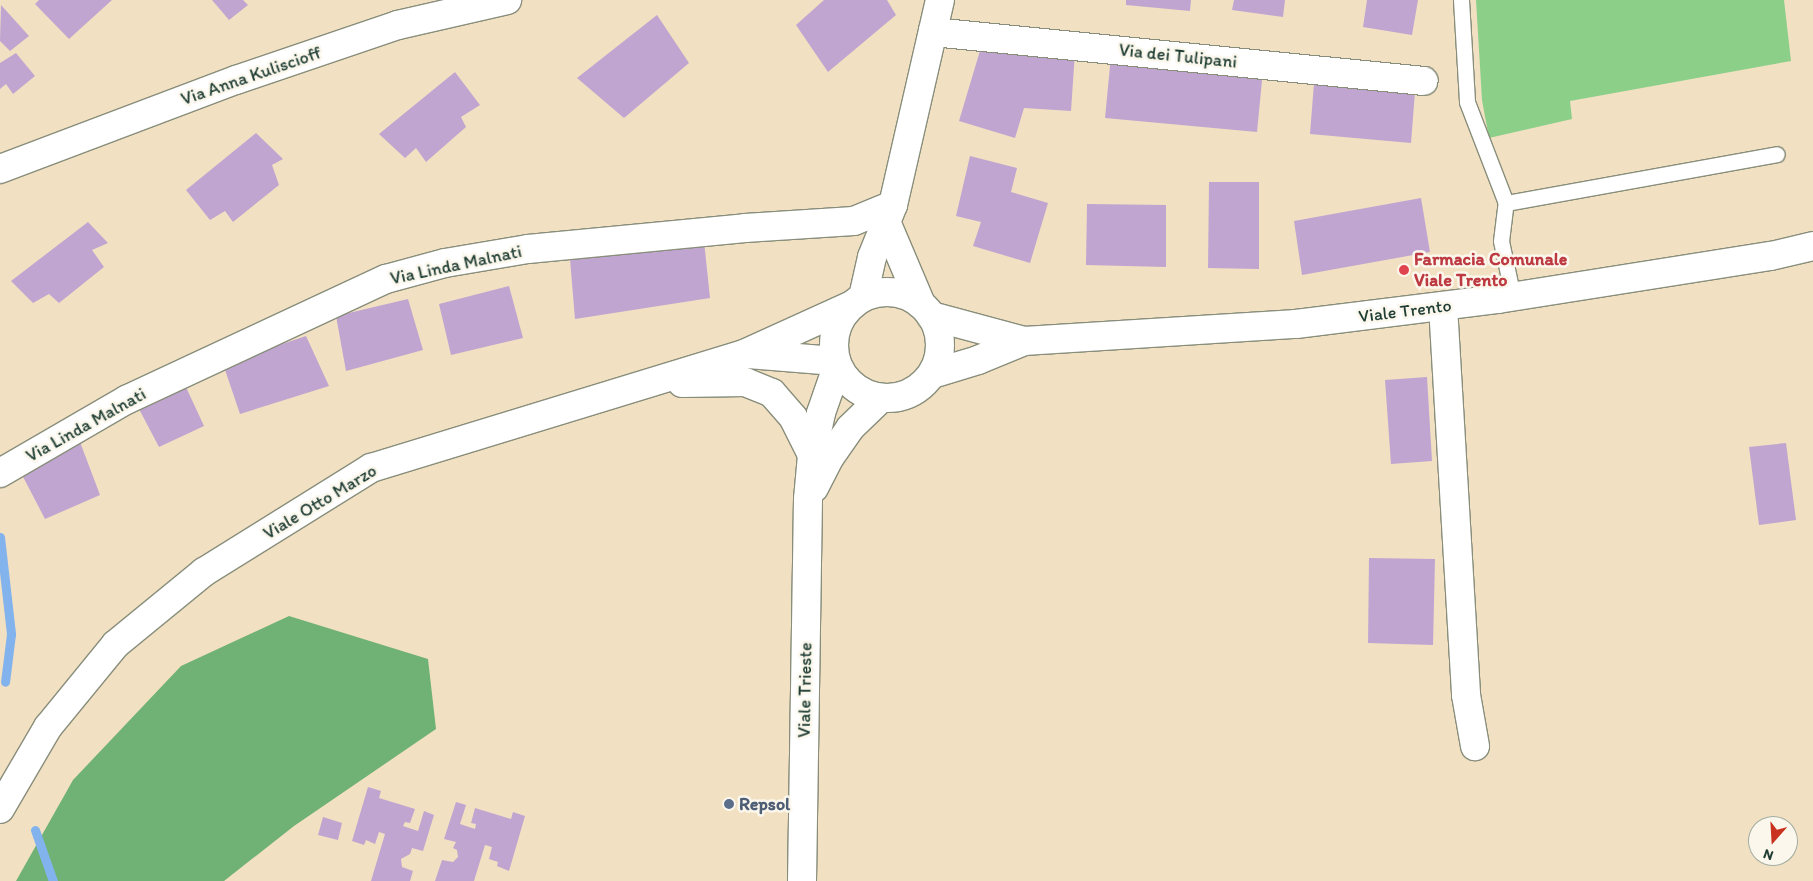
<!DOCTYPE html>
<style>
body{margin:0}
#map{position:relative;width:1813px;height:881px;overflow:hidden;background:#f2e0c2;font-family:Itim,sans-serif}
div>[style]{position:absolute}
.green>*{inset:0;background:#8bcf89}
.forest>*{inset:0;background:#70b275}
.stream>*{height:9px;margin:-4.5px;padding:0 4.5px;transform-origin:4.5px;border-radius:4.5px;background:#82b3ed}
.building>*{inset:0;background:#c0a5d0}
.roads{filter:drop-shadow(1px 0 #888e7b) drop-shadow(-1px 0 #888e7b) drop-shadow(0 1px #888e7b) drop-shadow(0 -1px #888e7b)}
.service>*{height:15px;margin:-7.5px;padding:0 7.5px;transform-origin:7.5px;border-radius:7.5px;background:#fff}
.minor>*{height:28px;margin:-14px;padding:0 14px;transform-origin:14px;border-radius:14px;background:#fff}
.tertiary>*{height:28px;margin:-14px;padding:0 14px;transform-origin:14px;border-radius:14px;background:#fff}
.tertiary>.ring{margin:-14px;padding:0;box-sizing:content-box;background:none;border:28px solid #fff;border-radius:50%}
.dots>*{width:14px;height:14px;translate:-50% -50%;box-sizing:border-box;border:2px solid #fbf7ec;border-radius:50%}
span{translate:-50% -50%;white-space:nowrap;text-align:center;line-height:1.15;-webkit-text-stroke:5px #fbf7ec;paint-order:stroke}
.street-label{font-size:18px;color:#1f3d34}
.health-label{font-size:18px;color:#be3a42;font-weight:700}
.left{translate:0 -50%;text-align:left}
.service-label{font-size:18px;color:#4e5e75;font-weight:700}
.north{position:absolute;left:1748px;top:816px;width:50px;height:50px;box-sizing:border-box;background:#fbf7ec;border:1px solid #a3ada2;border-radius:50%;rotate:199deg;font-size:14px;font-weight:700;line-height:20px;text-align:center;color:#1f3d34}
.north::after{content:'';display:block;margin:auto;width:18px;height:22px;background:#c8321e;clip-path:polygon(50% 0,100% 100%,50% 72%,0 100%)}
</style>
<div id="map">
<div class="green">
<div style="clip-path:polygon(1476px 0,1784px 0,1791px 61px,1570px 101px,1572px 119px,1489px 138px,1482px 100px)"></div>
</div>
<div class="forest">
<div style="clip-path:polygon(289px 616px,428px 659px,436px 729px,294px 826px,224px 881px,16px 881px,73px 780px,181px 666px)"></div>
</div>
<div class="stream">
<div style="left:0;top:537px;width:98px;rotate:83.5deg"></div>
<div style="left:11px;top:634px;width:48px;rotate:97.1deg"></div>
<div style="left:35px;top:830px;width:54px;rotate:70.6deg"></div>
</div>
<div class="building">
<div style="clip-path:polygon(39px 0,112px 0,69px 39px,35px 4px)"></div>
<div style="clip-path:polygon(212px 0,243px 0,248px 5px,229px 20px)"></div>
<div style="clip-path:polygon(824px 0,887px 0,896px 15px,828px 72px,796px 25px)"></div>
<div style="clip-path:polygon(1126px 0,1191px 0,1190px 11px,1126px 5px)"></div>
<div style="clip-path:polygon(1234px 0,1285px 0,1283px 17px,1232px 10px)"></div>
<div style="clip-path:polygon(1367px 0,1418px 0,1412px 35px,1363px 27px)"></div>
<div style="clip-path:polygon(1px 5px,29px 36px,10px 51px,0 41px)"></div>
<div style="clip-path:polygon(657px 15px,689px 63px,624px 118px,577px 78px)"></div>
<div style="clip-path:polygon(982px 44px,1075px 52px,1071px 111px,1024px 108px,1015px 138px,959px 121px)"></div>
<div style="clip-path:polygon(16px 53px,35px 76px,13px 94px,6px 84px,0 89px,0 63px)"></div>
<div style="clip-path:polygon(1111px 56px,1263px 70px,1257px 132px,1105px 118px)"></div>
<div style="clip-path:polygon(455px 72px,480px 105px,461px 117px,466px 127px,426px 162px,416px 148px,405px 158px,379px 134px)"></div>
<div style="clip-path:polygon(1314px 83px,1415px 92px,1411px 143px,1310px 134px)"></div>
<div style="clip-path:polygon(256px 133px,283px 159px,272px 165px,279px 185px,233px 222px,225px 211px,210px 220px,186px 190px)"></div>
<div style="clip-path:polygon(970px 156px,1017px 168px,1011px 192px,1048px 203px,1030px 263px,973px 246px,981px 222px,956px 216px)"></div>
<div style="clip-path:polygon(1209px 182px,1259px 182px,1259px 269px,1208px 268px)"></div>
<div style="clip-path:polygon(1421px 198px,1430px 252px,1302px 275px,1294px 221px)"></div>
<div style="clip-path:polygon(1087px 204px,1166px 205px,1166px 267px,1086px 265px)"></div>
<div style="clip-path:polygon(88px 222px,108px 243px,92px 250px,104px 267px,59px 303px,49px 294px,33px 303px,11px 281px)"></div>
<div style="clip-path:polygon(704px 241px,710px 298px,575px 319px,570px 259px)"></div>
<div style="clip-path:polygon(509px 286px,523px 338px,451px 355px,439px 304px)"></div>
<div style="clip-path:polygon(408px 299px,423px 350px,346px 371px,336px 316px)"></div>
<div style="clip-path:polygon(306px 336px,329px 386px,240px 414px,223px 364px)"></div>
<div style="clip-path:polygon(1427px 377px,1432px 461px,1391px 464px,1385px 380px)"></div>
<div style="clip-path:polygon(185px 385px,204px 426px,159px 447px,139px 409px)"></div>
<div style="clip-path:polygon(80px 442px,100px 495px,45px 519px,20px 471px)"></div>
<div style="clip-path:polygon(1786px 443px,1796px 520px,1759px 525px,1749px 447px)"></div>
<div style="clip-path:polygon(1369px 558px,1435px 559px,1433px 645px,1368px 643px)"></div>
<div style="clip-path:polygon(368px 787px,381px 791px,379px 798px,415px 809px,410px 823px,405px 822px,403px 826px,418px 831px,424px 811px,434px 815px,423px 851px,412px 848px,410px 854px,401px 859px,402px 867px,413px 871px,410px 881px,371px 881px,385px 834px,379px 832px,375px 844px,366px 840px,364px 845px,352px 841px)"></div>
<div style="clip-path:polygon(456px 802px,466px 805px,460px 824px,475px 829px,476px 824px,471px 823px,475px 808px,511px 819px,513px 812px,525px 816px,509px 871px,497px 866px,498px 862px,489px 859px,492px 847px,485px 845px,474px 881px,435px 881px,442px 860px,453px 862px,458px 857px,457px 850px,453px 848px,456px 842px,444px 839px)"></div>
<div style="clip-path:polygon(323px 817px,342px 823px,338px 840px,318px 835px)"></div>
</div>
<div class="roads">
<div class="service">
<div style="left:1461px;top:0;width:102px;rotate:86.6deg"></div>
<div style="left:1467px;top:102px;width:108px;rotate:68.9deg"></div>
<div style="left:1513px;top:297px;width:57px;rotate:-102.1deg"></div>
<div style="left:1501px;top:241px;width:38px;rotate:-83deg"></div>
<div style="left:1506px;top:203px;width:275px;rotate:-10.2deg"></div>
</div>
<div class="minor">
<div style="left:933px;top:32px;width:493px;rotate:5.7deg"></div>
<div style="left:0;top:169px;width:252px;rotate:-20.7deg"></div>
<div style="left:236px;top:80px;width:171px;rotate:-18.8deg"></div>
<div style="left:398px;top:25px;width:112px;rotate:-12.9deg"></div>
<div style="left:1443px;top:306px;width:390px;rotate:86.6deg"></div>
<div style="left:1466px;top:695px;width:52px;rotate:80deg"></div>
<div style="left:0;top:473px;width:146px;rotate:-30.1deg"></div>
<div style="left:126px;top:400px;width:287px;rotate:-25deg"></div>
<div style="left:386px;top:279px;width:61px;rotate:-15.2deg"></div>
<div style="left:445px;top:263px;width:84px;rotate:-9.6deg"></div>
<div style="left:528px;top:249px;width:218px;rotate:-5.5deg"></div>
<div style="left:745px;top:228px;width:109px;rotate:-3.7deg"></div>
<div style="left:854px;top:221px;width:42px;rotate:-22.3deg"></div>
</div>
<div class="tertiary">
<div style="left:887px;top:224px;width:87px;rotate:67deg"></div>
<div class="ring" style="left:834px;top:292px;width:78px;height:78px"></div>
<div style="left:863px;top:297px;width:41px;rotate:-77.3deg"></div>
<div style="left:872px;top:257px;width:56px;rotate:-68deg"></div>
<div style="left:893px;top:205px;width:210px;rotate:-77.1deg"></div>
<div style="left:931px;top:316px;width:96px;rotate:15deg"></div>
<div style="left:748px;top:354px;width:87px;rotate:4.6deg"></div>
<div style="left:932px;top:374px;width:48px;rotate:-16.9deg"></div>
<div style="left:978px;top:360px;width:50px;rotate:-22.4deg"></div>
<div style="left:1024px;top:341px;width:273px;rotate:-3.6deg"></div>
<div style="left:1296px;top:324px;width:204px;rotate:-7.1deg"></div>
<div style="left:1498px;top:299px;width:276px;rotate:-9deg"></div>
<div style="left:1771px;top:256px;width:43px;rotate:-13.4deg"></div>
<div style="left:682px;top:383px;width:63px;rotate:-0.9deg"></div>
<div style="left:745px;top:382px;width:29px;rotate:22deg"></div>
<div style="left:772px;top:393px;width:32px;rotate:49deg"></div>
<div style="left:793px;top:417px;width:42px;rotate:63.4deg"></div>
<div style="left:814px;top:488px;width:35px;rotate:-63deg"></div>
<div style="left:830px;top:457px;width:35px;rotate:-55deg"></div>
<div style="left:850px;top:428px;width:42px;rotate:-44deg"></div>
<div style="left:0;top:809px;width:95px;rotate:-59.7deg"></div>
<div style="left:48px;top:727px;width:107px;rotate:-50.7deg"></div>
<div style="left:116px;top:644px;width:114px;rotate:-39.3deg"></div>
<div style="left:204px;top:572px;width:197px;rotate:-31.9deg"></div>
<div style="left:371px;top:468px;width:390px;rotate:-17deg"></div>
<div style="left:744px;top:354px;width:116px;rotate:-24.4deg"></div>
<div style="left:802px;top:881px;width:382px;rotate:-89.1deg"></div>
<div style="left:808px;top:499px;width:44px;rotate:-84.8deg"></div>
<div style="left:812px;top:455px;width:43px;rotate:-77.9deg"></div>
<div style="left:821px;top:413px;width:49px;rotate:-70.8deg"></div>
</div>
</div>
<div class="dots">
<div style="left:1404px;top:270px;background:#e0444e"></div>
<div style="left:729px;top:804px;background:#5c6f8a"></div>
</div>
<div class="street-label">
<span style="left:1178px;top:56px;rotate:6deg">Via dei Tulipani</span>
<span style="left:251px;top:76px;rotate:-19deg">Via Anna Kuliscioff</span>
<span style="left:456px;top:265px;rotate:-12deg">Via Linda Malnati</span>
<span style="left:1405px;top:311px;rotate:-7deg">Viale Trento</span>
<span style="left:86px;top:425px;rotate:-29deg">Via Linda Malnati</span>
<span style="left:320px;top:502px;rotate:-31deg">Viale Otto Marzo</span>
<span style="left:805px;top:690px;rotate:-89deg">Viale Trieste</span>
</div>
<div class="health-label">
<span class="left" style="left:1414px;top:270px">Farmacia Comunale<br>Viale Trento</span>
</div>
<div class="service-label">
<span class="left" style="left:739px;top:804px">Repsol</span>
</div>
<div class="north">N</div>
</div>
